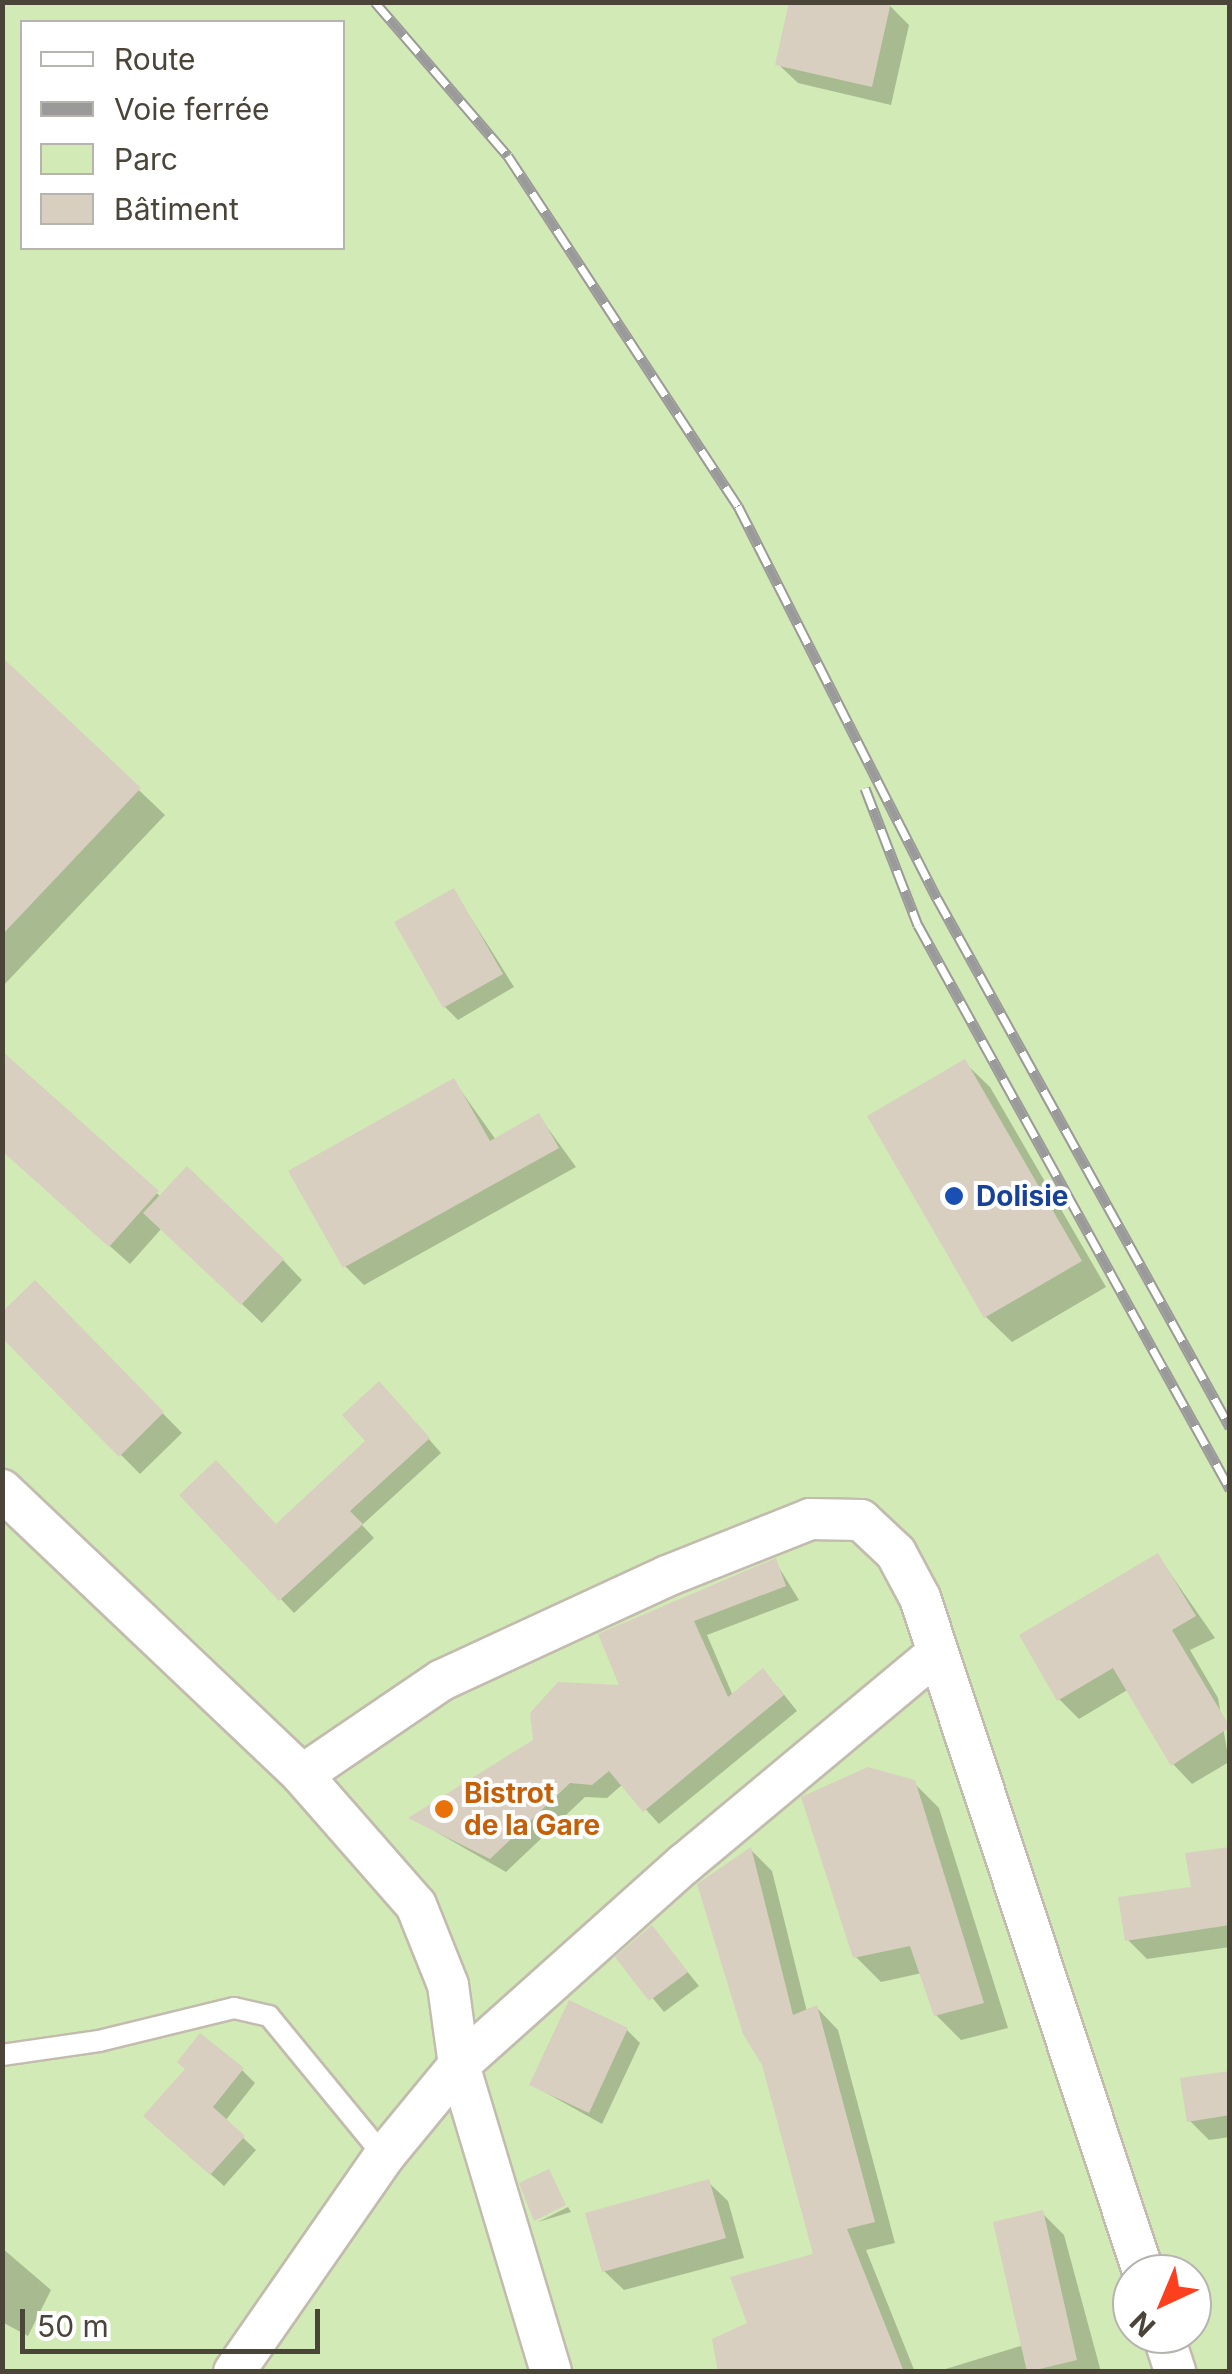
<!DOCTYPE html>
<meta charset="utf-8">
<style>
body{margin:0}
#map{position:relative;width:1232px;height:2374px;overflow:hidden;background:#f6f3ec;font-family:Inter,sans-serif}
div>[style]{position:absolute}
.green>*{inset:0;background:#d2eab5}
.shadow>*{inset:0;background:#0003}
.building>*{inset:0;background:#d8cfc1}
.roads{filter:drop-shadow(2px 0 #c2bbae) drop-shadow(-2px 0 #c2bbae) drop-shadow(0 2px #c2bbae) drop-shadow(0 -2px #c2bbae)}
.service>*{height:20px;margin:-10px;padding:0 10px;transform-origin:10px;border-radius:10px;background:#fff}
.minor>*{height:40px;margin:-20px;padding:0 20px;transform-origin:20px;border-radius:20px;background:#fff}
.rail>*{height:11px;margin-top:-5.5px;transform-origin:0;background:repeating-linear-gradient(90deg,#fff 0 22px,#9a9a9a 0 44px);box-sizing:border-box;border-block:2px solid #9a9a9a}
.dots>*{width:28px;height:28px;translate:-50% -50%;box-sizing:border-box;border:5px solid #fff;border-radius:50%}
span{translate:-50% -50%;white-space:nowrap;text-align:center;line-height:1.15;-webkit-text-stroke:8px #fff;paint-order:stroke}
.transit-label{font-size:28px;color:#164399;font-weight:700}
.left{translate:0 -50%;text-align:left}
.food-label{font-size:28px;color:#c56008;font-weight:700}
.frame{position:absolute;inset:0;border:5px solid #4b4439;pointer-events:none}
.legend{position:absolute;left:20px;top:20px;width:325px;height:230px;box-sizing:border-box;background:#fff;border:2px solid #b7b4b0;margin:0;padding:12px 18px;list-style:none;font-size:30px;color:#4b4439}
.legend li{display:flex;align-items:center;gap:20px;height:50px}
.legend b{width:50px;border:2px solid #b7b4b0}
.north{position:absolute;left:1112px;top:2254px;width:100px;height:100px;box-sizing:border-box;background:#fff;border:2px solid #b7b4b0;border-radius:50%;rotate:224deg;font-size:28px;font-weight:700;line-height:40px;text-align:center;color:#4b4439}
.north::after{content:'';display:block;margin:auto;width:35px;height:45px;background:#fc3f1d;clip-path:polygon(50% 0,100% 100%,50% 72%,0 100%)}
.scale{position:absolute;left:20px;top:2309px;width:300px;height:45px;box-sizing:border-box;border:5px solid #4b4439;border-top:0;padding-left:12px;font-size:30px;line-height:35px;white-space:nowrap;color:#4b4439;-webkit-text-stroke:8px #fff;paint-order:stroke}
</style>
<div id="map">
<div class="green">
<div style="clip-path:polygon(evenodd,3px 3px,1229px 3px,1229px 2371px,3px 2371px,3px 3px,22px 22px,342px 22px,342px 248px,22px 248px,22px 22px,3px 3px,1132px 2274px,1192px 2274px,1192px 2334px,1132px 2334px,1132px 2274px)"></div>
</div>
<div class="shadow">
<div style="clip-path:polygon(889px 5px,909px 25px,891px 105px,798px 83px,778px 64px)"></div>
<div style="clip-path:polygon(2px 660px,165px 815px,2px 987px)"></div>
<div style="clip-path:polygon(454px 891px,514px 987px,458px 1020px,445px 1007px)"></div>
<div style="clip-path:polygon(964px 1062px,990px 1087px,1106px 1287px,1012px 1342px,986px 1317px,870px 1117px)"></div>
<div style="clip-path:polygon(16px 1067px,161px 1197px,283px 1260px,302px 1280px,262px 1323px,162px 1228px,130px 1264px,2px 1150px)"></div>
<div style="clip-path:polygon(454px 1081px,496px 1140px,539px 1116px,576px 1167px,364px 1285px,345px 1266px)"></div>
<div style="clip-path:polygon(35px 1283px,182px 1433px,140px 1474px,2px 1335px)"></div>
<div style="clip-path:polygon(392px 1397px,441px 1453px,362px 1525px,374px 1538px,294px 1613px,183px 1495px,276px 1528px,369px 1441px)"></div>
<div style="clip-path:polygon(1158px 1556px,1215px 1638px,1190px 1650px,1218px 1698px,1229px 1762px,1192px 1784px,1173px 1764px,1129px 1689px,1079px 1719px,1059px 1699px)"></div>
<div style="clip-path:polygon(775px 1561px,799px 1600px,707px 1635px,733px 1696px,777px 1686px,797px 1711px,659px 1824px,623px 1784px,607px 1798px,585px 1797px,506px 1872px,412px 1818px,623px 1688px,602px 1635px)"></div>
<div style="clip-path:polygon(913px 1782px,939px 1808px,1008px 2028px,961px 2040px,936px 2015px,922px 1973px,881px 1982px,855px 1956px)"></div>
<div style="clip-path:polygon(751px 1850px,772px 1871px,807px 2012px,817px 2008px,838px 2030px,895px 2243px,866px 2250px,915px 2372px,721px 2372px,750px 2324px,816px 2256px)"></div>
<div style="clip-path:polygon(1230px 1850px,1230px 1947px,1147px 1959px,1127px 1939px,1194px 1889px)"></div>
<div style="clip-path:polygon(652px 1928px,699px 1986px,664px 2012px,619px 1957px)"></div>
<div style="clip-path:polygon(627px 2030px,640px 2043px,602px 2124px,532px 2085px)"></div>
<div style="clip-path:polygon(242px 2070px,255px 2083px,225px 2121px,256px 2150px,224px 2186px,159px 2128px)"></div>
<div style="clip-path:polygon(1230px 2073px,1230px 2137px,1209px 2140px,1189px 2120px)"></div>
<div style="clip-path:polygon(708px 2182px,728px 2201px,744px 2258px,624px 2290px,604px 2271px)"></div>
<div style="clip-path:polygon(568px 2207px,571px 2212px,538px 2222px)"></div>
<div style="clip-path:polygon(1042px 2213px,1064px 2235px,1101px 2372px,936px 2372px,1024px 2345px)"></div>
<div style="clip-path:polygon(2px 2248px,51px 2290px,28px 2336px,2px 2322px)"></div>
</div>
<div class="building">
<div style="clip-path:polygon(789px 2px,891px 2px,872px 87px,775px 65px)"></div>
<div style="clip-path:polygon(2px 657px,141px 788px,2px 935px)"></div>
<div style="clip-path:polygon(454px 888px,503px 974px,443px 1008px,394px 922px)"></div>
<div style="clip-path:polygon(2px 1051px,159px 1191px,109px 1247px,2px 1151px)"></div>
<div style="clip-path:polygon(965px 1059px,1082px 1261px,984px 1318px,867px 1116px)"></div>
<div style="clip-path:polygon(454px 1078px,490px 1141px,539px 1113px,559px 1148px,343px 1268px,288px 1171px)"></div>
<div style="clip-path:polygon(187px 1166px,284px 1259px,241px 1305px,143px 1213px)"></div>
<div style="clip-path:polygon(35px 1280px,164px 1412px,119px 1457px,2px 1338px,2px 1312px)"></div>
<div style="clip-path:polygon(379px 1381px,430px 1438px,350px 1511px,363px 1524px,279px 1601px,179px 1495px,216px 1460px,276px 1524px,365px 1441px,342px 1415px)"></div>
<div style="clip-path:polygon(1158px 1553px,1196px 1616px,1172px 1630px,1230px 1727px,1171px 1766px,1113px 1668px,1057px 1701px,1019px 1635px)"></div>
<div style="clip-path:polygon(776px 1558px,786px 1586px,694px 1621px,728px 1697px,763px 1668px,784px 1695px,643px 1812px,609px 1771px,592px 1785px,570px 1783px,490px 1859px,408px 1818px,533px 1740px,530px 1713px,558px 1682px,619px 1685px,598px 1634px)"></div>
<div style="clip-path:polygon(868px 1767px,915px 1780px,984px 2003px,934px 2016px,910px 1946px,853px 1958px,801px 1797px)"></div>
<div style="clip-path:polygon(751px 1847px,793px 2015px,817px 2005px,875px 2222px,847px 2229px,904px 2372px,718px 2372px,712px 2339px,747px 2323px,730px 2277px,813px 2254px,762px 2065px,743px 2034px,697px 1884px)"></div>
<div style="clip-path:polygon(1230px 1847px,1230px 1925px,1125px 1941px,1118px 1897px,1191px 1887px,1185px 1853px)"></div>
<div style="clip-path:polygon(652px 1925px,688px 1972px,649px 2001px,615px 1957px)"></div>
<div style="clip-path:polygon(569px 2000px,628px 2028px,589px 2113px,529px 2085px)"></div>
<div style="clip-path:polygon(200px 2033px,244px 2068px,213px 2107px,245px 2136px,210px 2175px,143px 2116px,185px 2069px,177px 2062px)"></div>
<div style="clip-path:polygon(1230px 2071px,1230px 2115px,1187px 2122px,1180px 2078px)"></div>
<div style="clip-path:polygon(549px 2169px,566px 2205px,534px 2221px,519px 2183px)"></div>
<div style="clip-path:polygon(709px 2179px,726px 2238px,602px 2272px,585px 2213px)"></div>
<div style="clip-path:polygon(1043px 2210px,1077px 2360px,1027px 2372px,993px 2222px)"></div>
</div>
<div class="roads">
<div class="service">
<div style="left:2px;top:2055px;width:98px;rotate:-8.2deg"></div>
<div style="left:99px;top:2041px;width:139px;rotate:-13.7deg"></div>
<div style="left:234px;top:2008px;width:36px;rotate:13deg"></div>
<div style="left:269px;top:2016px;width:181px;rotate:50.6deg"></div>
</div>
<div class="minor">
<div style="left:2px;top:1490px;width:414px;rotate:43.5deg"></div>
<div style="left:302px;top:1775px;width:173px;rotate:48.8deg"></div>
<div style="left:416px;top:1905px;width:86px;rotate:68.2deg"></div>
<div style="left:448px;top:1985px;width:81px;rotate:82.2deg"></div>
<div style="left:459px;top:2065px;width:320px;rotate:73.3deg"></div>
<div style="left:302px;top:1775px;width:169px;rotate:-34.2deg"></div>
<div style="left:442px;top:1680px;width:248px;rotate:-24.8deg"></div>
<div style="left:667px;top:1576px;width:154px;rotate:-21.7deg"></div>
<div style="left:810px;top:1519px;width:51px;rotate:1.1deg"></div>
<div style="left:861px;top:1520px;width:48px;rotate:43.3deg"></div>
<div style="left:896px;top:1553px;width:51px;rotate:61.9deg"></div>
<div style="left:920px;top:1598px;width:712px;rotate:71.67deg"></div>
<div style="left:1163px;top:2334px;width:40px;rotate:72deg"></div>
<div style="left:234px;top:2372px;width:263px;rotate:-55.2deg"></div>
<div style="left:384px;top:2156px;width:118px;rotate:-50.5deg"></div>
<div style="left:459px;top:2065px;width:302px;rotate:-41.8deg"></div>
<div style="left:684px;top:1864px;width:328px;rotate:-39.8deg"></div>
</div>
</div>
<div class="rail">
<div style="left:375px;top:2px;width:203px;rotate:49.2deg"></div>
<div style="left:508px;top:156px;width:419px;rotate:56.7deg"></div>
<div style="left:738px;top:506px;width:440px;rotate:63.1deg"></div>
<div style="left:937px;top:898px;width:605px;rotate:61.02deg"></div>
<div style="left:865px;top:788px;width:147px;rotate:68.9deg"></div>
<div style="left:918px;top:925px;width:645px;rotate:61.05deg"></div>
</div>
<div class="dots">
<div style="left:954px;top:1196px;background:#1a4fb4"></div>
<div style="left:444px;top:1809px;background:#e8710a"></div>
</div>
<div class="transit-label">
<span class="left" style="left:976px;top:1196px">Dolisie</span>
</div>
<div class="food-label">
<span class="left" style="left:464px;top:1809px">Bistrot<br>de la Gare</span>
</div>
<div class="frame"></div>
<ul class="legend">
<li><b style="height:12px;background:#fff"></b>Route</li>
<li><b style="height:12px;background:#9a9a9a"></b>Voie ferrée</li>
<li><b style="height:28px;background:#d2eab5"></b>Parc</li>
<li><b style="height:28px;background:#d8cfc1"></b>Bâtiment</li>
</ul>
<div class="north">N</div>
<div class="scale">50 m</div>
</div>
